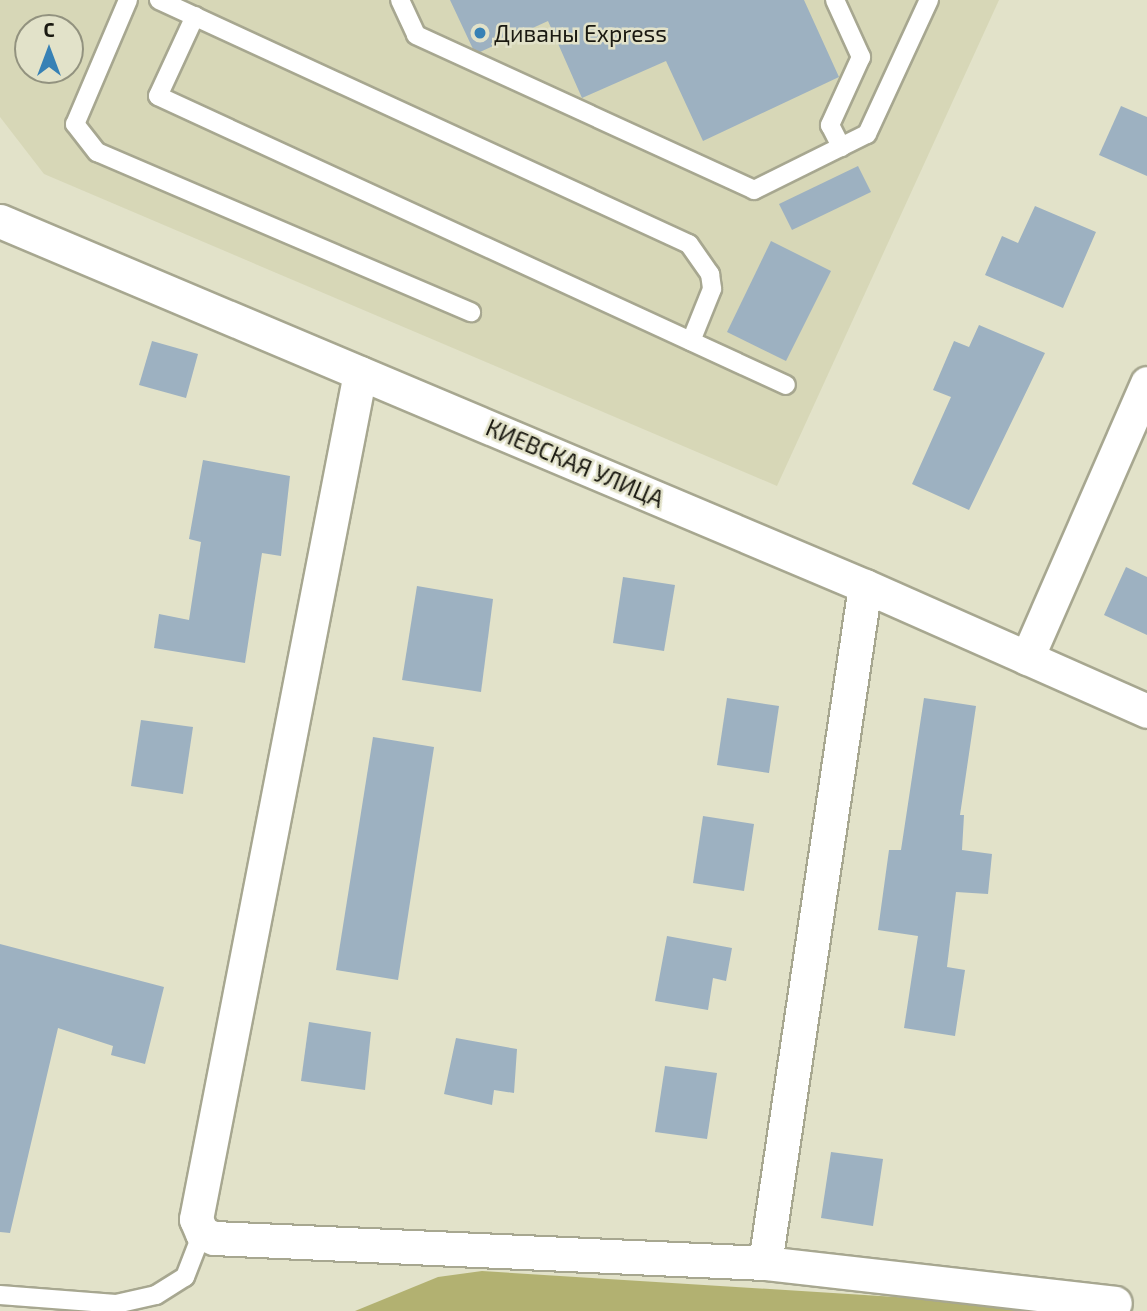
<!DOCTYPE html>
<meta charset="utf-8">
<style>
body{margin:0}
#map{position:relative;width:1147px;height:1311px;overflow:hidden;background:#e2e2c9;font-family:"Exo 2",sans-serif}
div>[style]{position:absolute}
.built>*{inset:0;background:#d7d7b7}
.green>*{inset:0;background:#b2b171}
.building>*{inset:0;background:#9db1c1}
.roads{filter:drop-shadow(2px 0 #a7a790) drop-shadow(-2px 0 #a7a790) drop-shadow(0 2px #a7a790) drop-shadow(0 -2px #a7a790)}
.lane>*{height:18px;margin:-9px;padding:0 9px;transform-origin:9px;border-radius:9px;background:#fff}
.street>*{height:33px;margin:-16.5px;padding:0 16.5px;transform-origin:16.5px;border-radius:16.5px;background:#fff}
.dots>*{width:19px;height:19px;translate:-50% -50%;box-sizing:border-box;border:4px solid #e2e2c9;border-radius:50%}
span{translate:-50% -50%;white-space:nowrap;text-align:center;line-height:1.15;-webkit-text-stroke:5px #e2e2c9;paint-order:stroke}
.poi-label{font-size:23px;color:#1a1911}
.left{translate:0 -50%;text-align:left}
.street-label{font-size:23px;color:#1a1911}
.north{position:absolute;left:14px;top:14px;width:70px;height:70px;box-sizing:border-box;background:#e2e2c9;border:2px solid #92927f;border-radius:50%;rotate:0deg;font-size:19px;font-weight:700;line-height:28px;text-align:center;color:#1a1911}
.north::after{content:'';display:block;margin:auto;width:24px;height:32px;background:#3781b5;clip-path:polygon(50% 0,100% 100%,50% 72%,0 100%)}
</style>
<div id="map">
<div class="built">
<div style="clip-path:polygon(evenodd,0 0,999px 0,777px 486px,44px 174px,0 117px,0 0,28px 28px,70px 28px,70px 70px,28px 70px,28px 28px)"></div>
</div>
<div class="green">
<div style="clip-path:polygon(482px 1271px,1023px 1305px,1022px 1311px,355px 1311px,438px 1277px)"></div>
</div>
<div class="building">
<div style="clip-path:polygon(450px 0,804px 0,839px 77px,703px 141px,666px 61px,582px 98px,548px 21px,480px 52px,473px 49px)"></div>
<div style="clip-path:polygon(1121px 106px,1147px 117px,1147px 176px,1099px 155px)"></div>
<div style="clip-path:polygon(858px 166px,871px 192px,792px 230px,779px 204px)"></div>
<div style="clip-path:polygon(1035px 206px,1096px 232px,1063px 308px,985px 275px,1002px 236px,1018px 243px)"></div>
<div style="clip-path:polygon(771px 241px,831px 271px,786px 361px,727px 332px)"></div>
<div style="clip-path:polygon(979px 325px,1045px 353px,969px 510px,912px 484px,951px 397px,933px 390px,954px 341px,969px 347px)"></div>
<div style="clip-path:polygon(152px 341px,198px 354px,186px 398px,139px 385px)"></div>
<div style="clip-path:polygon(203px 460px,290px 476px,281px 556px,262px 553px,245px 663px,154px 648px,159px 614px,189px 620px,201px 542px,189px 539px)"></div>
<div style="clip-path:polygon(1126px 567px,1147px 577px,1147px 635px,1104px 615px)"></div>
<div style="clip-path:polygon(623px 577px,675px 585px,664px 651px,613px 643px)"></div>
<div style="clip-path:polygon(417px 586px,493px 599px,481px 692px,402px 680px)"></div>
<div style="clip-path:polygon(727px 698px,779px 706px,769px 773px,717px 765px)"></div>
<div style="clip-path:polygon(924px 698px,976px 706px,960px 815px,964px 815px,962px 850px,992px 854px,988px 894px,956px 892px,947px 967px,965px 970px,955px 1036px,904px 1028px,918px 936px,878px 930px,889px 850px,901px 850px)"></div>
<div style="clip-path:polygon(141px 720px,193px 727px,183px 794px,131px 786px)"></div>
<div style="clip-path:polygon(373px 737px,434px 747px,398px 980px,336px 970px)"></div>
<div style="clip-path:polygon(703px 816px,754px 824px,744px 891px,693px 883px)"></div>
<div style="clip-path:polygon(667px 936px,732px 948px,726px 981px,713px 978px,708px 1010px,655px 1001px)"></div>
<div style="clip-path:polygon(0 944px,164px 987px,145px 1064px,111px 1055px,113px 1046px,58px 1028px,10px 1233px,0 1232px)"></div>
<div style="clip-path:polygon(309px 1022px,371px 1032px,365px 1090px,301px 1081px)"></div>
<div style="clip-path:polygon(456px 1038px,517px 1049px,514px 1093px,494px 1090px,492px 1105px,444px 1094px)"></div>
<div style="clip-path:polygon(665px 1066px,717px 1073px,707px 1139px,655px 1132px)"></div>
<div style="clip-path:polygon(831px 1152px,883px 1159px,873px 1226px,821px 1218px)"></div>
</div>
<div class="roads">
<div class="lane">
<div style="left:128px;top:0;width:135px;rotate:113.1deg"></div>
<div style="left:75px;top:124px;width:36px;rotate:52deg"></div>
<div style="left:97px;top:152px;width:407px;rotate:23.2deg"></div>
<div style="left:159px;top:0;width:583px;rotate:24.72deg"></div>
<div style="left:689px;top:244px;width:37px;rotate:55deg"></div>
<div style="left:710px;top:274px;width:15px;rotate:82deg"></div>
<div style="left:712px;top:289px;width:56px;rotate:112deg"></div>
<div style="left:400px;top:0;width:38px;rotate:65deg"></div>
<div style="left:416px;top:35px;width:372px;rotate:24.6deg"></div>
<div style="left:754px;top:190px;width:126px;rotate:-26.4deg"></div>
<div style="left:867px;top:134px;width:148px;rotate:-65.2deg"></div>
<div style="left:835px;top:0;width:63px;rotate:65.5deg"></div>
<div style="left:861px;top:57px;width:75px;rotate:114.5deg"></div>
<div style="left:830px;top:125px;width:25px;rotate:63deg"></div>
<div style="left:195px;top:16px;width:88px;rotate:114.8deg"></div>
<div style="left:158px;top:96px;width:691px;rotate:24.71deg"></div>
<div style="left:0;top:1295px;width:116px;rotate:4.4deg"></div>
<div style="left:116px;top:1304px;width:41px;rotate:-12.7deg"></div>
<div style="left:156px;top:1295px;width:34px;rotate:-32deg"></div>
<div style="left:185px;top:1277px;width:47px;rotate:-68.9deg"></div>
</div>
<div class="street">
<div style="left:0;top:221px;width:939px;rotate:22.88deg"></div>
<div style="left:865px;top:586px;width:308px;rotate:23.9deg"></div>
<div style="left:360px;top:373px;width:862px;rotate:100.97deg"></div>
<div style="left:196px;top:1219px;width:15px;rotate:67deg"></div>
<div style="left:202px;top:1233px;width:13px;rotate:23deg"></div>
<div style="left:214px;top:1238px;width:552px;rotate:2.6deg"></div>
<div style="left:765px;top:1263px;width:352px;rotate:6.5deg"></div>
<div style="left:1027px;top:658px;width:300px;rotate:-66.4deg"></div>
<div style="left:765px;top:1263px;width:684px;rotate:-81.6deg"></div>
</div>
</div>
<div class="dots">
<div style="left:480px;top:33px;background:#3781b5"></div>
</div>
<div class="poi-label">
<span class="left" style="left:494px;top:33px">Диваны Express</span>
</div>
<div class="street-label">
<span style="left:575px;top:463px;rotate:23deg">КИЕВСКАЯ УЛИЦА</span>
</div>
<div class="north">С</div>
</div>
